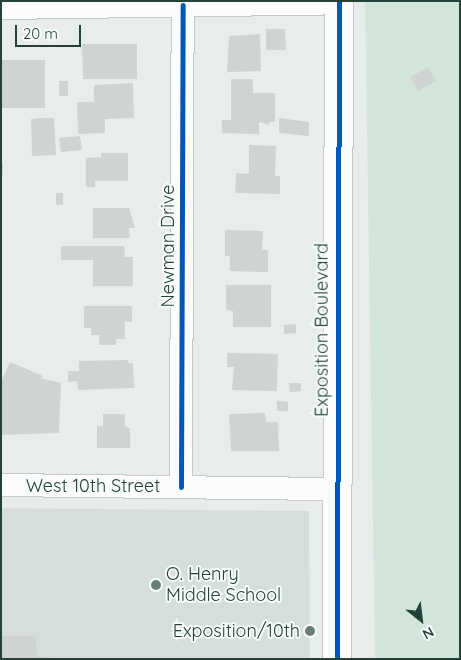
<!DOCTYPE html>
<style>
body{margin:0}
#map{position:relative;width:461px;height:660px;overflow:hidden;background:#e8edeb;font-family:Quicksand,sans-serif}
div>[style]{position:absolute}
.built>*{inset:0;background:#d6dedb}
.green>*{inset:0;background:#d1e6d8}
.building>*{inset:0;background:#cfd4d2}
.roads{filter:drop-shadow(1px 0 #c5cac8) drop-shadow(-1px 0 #c5cac8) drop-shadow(0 1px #c5cac8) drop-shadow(0 -1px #c5cac8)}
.street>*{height:22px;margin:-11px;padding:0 11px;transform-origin:11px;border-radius:11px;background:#fcfcfc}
.secondary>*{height:28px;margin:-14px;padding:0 14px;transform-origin:14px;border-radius:14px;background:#fcfcfc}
.cycleway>*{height:5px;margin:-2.5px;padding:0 2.5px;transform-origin:2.5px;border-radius:2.5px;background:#0057b8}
.dots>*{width:14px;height:14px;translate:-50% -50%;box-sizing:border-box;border:2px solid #f7fbf9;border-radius:50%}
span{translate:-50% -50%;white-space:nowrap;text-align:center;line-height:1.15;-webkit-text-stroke:4px #f7fbf9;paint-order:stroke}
.street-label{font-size:18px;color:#24423a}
.poi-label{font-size:18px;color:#24423a}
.left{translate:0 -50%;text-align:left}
.right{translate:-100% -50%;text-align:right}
.frame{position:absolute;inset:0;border:2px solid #24423a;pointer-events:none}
.north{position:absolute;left:396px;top:595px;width:50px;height:50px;-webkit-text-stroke:4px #f7fbf9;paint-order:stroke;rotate:151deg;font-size:14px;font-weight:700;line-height:20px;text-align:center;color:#24423a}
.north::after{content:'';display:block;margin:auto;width:18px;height:22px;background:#24423a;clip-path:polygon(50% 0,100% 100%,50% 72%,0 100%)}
.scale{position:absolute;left:15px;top:25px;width:66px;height:22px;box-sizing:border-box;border:2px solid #24423a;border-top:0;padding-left:6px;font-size:15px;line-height:18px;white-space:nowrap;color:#24423a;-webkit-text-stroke:4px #f7fbf9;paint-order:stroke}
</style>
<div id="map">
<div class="built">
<div style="clip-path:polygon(1px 508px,309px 511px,310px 659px,1px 659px)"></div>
</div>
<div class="green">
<div style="clip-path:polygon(365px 1px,460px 1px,460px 659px,375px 659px)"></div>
</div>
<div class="building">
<div style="clip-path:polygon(266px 29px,285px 29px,286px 50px,266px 50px)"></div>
<div style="clip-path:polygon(260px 34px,261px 71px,227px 72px,229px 36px)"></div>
<div style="clip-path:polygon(82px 44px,137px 44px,137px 79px,83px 79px)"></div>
<div style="clip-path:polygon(1px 60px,45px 60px,45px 108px,1px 108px)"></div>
<div style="clip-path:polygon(429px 67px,436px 81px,418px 91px,410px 77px)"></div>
<div style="clip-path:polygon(231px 79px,253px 79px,253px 93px,275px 93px,275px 122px,269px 122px,269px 125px,259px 122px,259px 134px,222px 133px,222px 120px,231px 120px)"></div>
<div style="clip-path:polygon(59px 81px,68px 81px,68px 96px,59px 96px)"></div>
<div style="clip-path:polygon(133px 83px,134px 118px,105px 119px,105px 133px,78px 134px,77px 102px,94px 102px,94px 85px)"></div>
<div style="clip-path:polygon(41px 118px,54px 118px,56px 155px,32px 156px,31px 119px)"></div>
<div style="clip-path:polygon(279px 118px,309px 122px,309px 136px,279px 133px)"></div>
<div style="clip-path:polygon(80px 136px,82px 150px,61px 152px,59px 138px)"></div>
<div style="clip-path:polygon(249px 145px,276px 146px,275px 176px,280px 176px,280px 194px,235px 193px,236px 173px,249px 174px)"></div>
<div style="clip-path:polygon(101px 153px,128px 153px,128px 181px,95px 181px,95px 187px,86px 187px,86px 158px,101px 157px)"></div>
<div style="clip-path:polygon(1px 163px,3px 163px,3px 176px,1px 176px)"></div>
<div style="clip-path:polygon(56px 193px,63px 193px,63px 205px,56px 205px)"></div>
<div style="clip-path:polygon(93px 208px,129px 208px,135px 228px,129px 228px,130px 238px,93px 238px)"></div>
<div style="clip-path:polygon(225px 230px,263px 231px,262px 250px,268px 250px,268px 272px,230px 271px,230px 256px,225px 256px)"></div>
<div style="clip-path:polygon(61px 246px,124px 246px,125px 257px,133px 257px,133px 286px,93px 286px,93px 260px,61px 260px)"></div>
<div style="clip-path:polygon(226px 285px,271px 285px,271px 327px,233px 327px,233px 311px,226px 310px)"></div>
<div style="clip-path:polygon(84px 306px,132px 306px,132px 322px,125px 322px,125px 339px,116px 339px,116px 345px,99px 345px,99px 335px,91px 335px,91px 328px,84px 328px)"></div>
<div style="clip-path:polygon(296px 324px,296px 333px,284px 334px,284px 325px)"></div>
<div style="clip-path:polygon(227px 353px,278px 354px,277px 391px,232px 390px,234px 367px,227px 367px)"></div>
<div style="clip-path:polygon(128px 360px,128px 363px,133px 363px,134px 388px,78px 390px,77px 381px,68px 382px,68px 371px,79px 371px,79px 361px)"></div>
<div style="clip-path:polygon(10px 362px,43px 376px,41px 378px,61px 383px,59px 433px,1px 435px,1px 382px)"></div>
<div style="clip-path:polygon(289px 383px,301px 383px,301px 391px,290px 392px)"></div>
<div style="clip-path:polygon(277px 401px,288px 402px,288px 411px,277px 411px)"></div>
<div style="clip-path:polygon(265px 413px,266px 422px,278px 422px,279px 451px,231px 451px,229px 414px)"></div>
<div style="clip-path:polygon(103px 414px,125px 414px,125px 427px,130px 428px,130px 448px,97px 448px,97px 426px,103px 426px)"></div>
<div style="clip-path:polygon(1px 636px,36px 636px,37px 657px,74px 659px,1px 659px)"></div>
</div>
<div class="roads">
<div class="street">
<div style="left:1px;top:8px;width:338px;rotate:-0.8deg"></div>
<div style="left:1px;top:485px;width:334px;rotate:0.7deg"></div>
<div style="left:181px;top:487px;width:482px;rotate:-89.8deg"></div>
</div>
<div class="secondary">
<div style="left:337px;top:659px;width:658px;rotate:-89.83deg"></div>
</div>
</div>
<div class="cycleway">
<div style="left:181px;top:487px;width:482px;rotate:-89.8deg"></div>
<div style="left:337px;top:659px;width:658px;rotate:-89.83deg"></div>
</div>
<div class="dots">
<div style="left:156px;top:585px;background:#697e78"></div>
<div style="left:310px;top:631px;background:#697e78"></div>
</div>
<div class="street-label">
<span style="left:168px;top:246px;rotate:-90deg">Newman Drive</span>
<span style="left:322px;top:330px;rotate:-90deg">Exposition Boulevard</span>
<span style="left:93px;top:486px">West 10th Street</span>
</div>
<div class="poi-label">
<span class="left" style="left:166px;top:585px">O. Henry<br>Middle School</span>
<span class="right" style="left:300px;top:631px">Exposition/10th</span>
</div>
<div class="frame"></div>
<div class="north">N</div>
<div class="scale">20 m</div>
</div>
